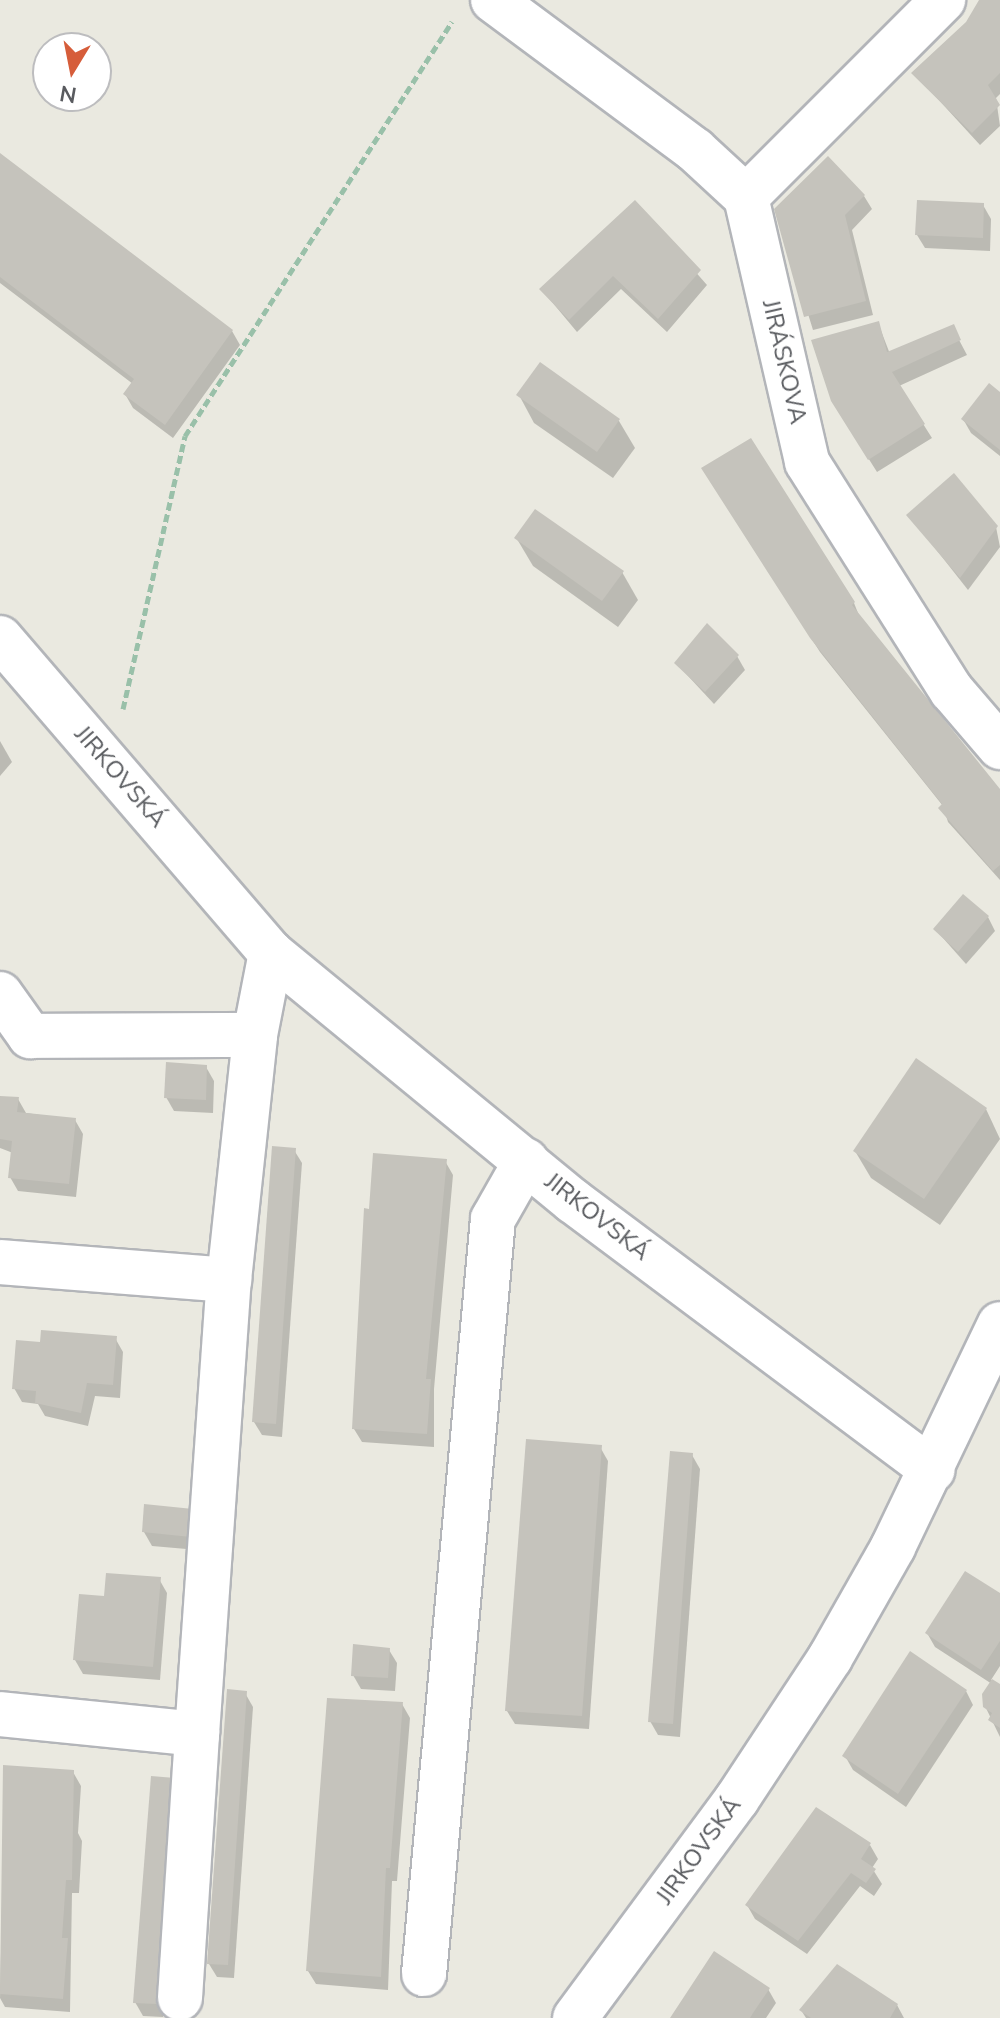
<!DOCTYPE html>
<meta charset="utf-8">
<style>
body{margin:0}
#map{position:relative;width:1000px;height:2018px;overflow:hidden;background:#eae9e0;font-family:"Nunito Sans",sans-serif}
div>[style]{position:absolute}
.shadow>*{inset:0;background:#0003}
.building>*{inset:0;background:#c5c3bc}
.path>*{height:5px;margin-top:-2.5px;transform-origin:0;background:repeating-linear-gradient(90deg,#99c0a9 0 8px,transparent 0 12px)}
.roads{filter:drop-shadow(2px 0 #b3b5b9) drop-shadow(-2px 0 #b3b5b9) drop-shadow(0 2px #b3b5b9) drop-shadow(0 -2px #b3b5b9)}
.minor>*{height:44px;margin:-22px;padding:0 22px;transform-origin:22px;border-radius:22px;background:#fff}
span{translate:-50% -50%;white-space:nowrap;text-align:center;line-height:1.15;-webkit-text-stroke:8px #fff;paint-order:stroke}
.street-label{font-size:24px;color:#595b5f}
.north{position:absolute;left:32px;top:32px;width:80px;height:80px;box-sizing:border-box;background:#fff;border:2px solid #bdbdbf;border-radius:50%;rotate:190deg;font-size:22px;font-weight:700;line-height:32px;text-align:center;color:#595b5f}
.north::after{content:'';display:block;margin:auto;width:28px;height:36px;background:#d65d3a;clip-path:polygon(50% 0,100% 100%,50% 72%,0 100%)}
</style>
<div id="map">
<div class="shadow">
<div style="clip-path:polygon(981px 0,1000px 0,1000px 94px,996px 98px,1000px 126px,980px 145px,914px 73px,968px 23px)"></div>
<div style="clip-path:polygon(0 155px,232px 331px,240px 345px,173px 438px,133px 408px,125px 394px,133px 384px,0 283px)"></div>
<div style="clip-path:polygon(864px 196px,872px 209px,852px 230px,873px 315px,813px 330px,776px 210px)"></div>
<div style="clip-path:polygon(635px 203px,707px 285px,667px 332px,621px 289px,577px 332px,542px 290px)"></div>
<div style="clip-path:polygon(983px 205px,991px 219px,990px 251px,925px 248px,917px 235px)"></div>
<div style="clip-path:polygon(878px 323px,890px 354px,958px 338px,967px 355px,899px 386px,932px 438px,877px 472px,841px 415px)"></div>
<div style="clip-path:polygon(519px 395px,619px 421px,635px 448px,613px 478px,534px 423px)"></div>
<div style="clip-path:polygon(1000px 395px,1000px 456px,971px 433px,963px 419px)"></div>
<div style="clip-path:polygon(711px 482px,854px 603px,860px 618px,1000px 792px,1000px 880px,948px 822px,943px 806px,820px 652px)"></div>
<div style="clip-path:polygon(909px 515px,996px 527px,1000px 547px,968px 590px)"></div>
<div style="clip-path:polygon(517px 539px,622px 572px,638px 600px,618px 627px,533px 566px)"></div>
<div style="clip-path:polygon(737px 656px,745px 670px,714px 704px,676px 663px)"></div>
<div style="clip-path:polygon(0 741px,12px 762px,0 776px)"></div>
<div style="clip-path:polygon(988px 917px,995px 931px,966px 964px,935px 929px)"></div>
<div style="clip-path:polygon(206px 1067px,214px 1081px,213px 1113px,174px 1111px,166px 1097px)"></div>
<div style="clip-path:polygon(0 1098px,18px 1099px,26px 1113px,75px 1120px,83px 1134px,76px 1197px,18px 1191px,10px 1177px,13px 1153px,0 1148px)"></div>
<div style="clip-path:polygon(986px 1109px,1000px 1139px,940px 1225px,871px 1178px,855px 1151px)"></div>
<div style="clip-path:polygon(294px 1150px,302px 1163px,282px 1437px,262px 1435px,254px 1422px)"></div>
<div style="clip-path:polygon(445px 1161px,453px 1175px,434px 1389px,434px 1447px,362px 1442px,354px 1429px,370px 1211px)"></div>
<div style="clip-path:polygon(115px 1338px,123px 1352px,120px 1398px,95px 1396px,88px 1426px,45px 1416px,38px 1404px,22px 1402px,14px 1388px,42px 1344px)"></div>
<div style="clip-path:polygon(600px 1447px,608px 1461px,589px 1729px,515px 1724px,507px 1711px)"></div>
<div style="clip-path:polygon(692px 1455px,700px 1469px,680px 1737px,658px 1735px,650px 1721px)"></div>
<div style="clip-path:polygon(192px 1510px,198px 1550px,152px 1546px,144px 1532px)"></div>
<div style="clip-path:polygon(159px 1579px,167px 1593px,160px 1680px,83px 1674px,75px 1660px,106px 1598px)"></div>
<div style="clip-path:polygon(1000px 1596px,1000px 1666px,991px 1680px,1000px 1686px,1000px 1737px,985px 1706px,992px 1684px,935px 1647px,927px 1633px)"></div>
<div style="clip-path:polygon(389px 1650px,397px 1663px,395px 1691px,361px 1689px,353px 1675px)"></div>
<div style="clip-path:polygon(966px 1691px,973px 1705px,906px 1807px,853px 1770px,845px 1756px)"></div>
<div style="clip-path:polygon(245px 1693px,253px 1707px,234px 1978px,217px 1977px,209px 1964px)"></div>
<div style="clip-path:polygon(328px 1700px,402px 1704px,410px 1718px,397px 1881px,392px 1881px,388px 1990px,316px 1984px,308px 1971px)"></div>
<div style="clip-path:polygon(5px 1767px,73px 1772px,81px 1786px,78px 1833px,82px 1841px,79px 1893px,72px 1893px,70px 2012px,5px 2007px,0 1998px)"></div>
<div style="clip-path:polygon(181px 1793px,163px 2017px,143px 2016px,135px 2002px)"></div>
<div style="clip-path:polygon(870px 1845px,878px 1859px,872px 1868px,882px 1884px,874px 1896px,860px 1886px,807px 1954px,755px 1919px,747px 1905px)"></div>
<div style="clip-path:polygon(768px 1989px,776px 2003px,766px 2018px,672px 2018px)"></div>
<div style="clip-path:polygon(897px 2005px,904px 2018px,806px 2018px,801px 2010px)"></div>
</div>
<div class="building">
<div style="clip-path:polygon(979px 0,1000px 0,1000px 73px,988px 85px,1000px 105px,972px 133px,911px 73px,966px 22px)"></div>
<div style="clip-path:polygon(0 153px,233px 330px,165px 425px,123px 394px,134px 379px,0 277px)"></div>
<div style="clip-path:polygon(828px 156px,865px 195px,845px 215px,866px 301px,804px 317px,774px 209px)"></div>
<div style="clip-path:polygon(635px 200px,701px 270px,658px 319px,613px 276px,569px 320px,539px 289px)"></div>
<div style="clip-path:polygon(917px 200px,984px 203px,983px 238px,915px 235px)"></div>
<div style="clip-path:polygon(879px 321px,887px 352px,954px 324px,961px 340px,892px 372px,925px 424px,868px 460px,831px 401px,811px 340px)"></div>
<div style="clip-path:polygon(540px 362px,620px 419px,597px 452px,516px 395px)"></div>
<div style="clip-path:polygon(989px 383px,1000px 392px,1000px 450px,961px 419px)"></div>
<div style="clip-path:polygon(751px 438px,855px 602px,852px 605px,1000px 789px,1000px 865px,993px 871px,938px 808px,942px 804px,810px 638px,701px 468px)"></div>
<div style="clip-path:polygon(954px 473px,998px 526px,960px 578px,906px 515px)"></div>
<div style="clip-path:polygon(535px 509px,624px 571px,602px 601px,514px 538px)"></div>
<div style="clip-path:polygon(707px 623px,739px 655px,705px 692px,674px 663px)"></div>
<div style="clip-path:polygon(963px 894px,989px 916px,958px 952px,933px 929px)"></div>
<div style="clip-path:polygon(916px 1058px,987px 1108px,924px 1199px,853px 1151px)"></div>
<div style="clip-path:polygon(166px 1062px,207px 1065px,206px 1100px,164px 1098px)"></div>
<div style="clip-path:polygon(0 1096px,19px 1097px,17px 1112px,76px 1118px,69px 1184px,8px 1178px,12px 1141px,0 1139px)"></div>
<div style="clip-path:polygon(272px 1146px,296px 1148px,276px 1424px,252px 1422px)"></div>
<div style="clip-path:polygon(373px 1153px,447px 1159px,426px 1379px,431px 1379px,427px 1434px,352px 1429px,364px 1208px,369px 1209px)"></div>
<div style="clip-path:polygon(41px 1330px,117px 1336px,113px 1385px,87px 1383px,81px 1413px,35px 1403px,36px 1391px,12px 1389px,16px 1340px,40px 1342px)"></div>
<div style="clip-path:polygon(526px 1439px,602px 1445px,582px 1716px,505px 1711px)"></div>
<div style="clip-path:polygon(670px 1451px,693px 1453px,673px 1724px,648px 1722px)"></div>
<div style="clip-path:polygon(144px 1504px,193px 1509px,191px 1537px,142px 1532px)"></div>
<div style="clip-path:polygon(965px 1571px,1000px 1593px,1000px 1641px,981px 1670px,925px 1633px)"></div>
<div style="clip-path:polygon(106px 1573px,161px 1577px,153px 1667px,73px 1660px,79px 1594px,104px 1596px)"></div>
<div style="clip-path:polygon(353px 1644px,390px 1648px,388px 1678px,351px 1676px)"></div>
<div style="clip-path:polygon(910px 1651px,967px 1690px,898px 1794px,842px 1756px)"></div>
<div style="clip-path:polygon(992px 1679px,1000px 1684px,1000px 1728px,988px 1720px,992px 1713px,983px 1707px,982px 1694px)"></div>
<div style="clip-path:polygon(227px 1689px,247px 1691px,228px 1965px,207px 1964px)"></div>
<div style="clip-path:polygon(327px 1698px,403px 1702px,390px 1868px,386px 1868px,381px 1977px,306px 1971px)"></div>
<div style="clip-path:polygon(3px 1765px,74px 1770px,72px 1880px,66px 1880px,62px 1938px,68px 1938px,63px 1999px,0 1994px)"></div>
<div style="clip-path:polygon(151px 1776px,175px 1778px,157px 2004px,133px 2003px)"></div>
<div style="clip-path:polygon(816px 1807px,871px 1843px,861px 1859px,876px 1869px,866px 1883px,851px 1873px,798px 1941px,745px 1905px)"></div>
<div style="clip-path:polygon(714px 1951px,770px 1988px,753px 2013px,750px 2018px,670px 2018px)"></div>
<div style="clip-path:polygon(837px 1964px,898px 2004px,890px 2018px,811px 2018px,799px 2010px)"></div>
</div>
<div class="path">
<div style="left:123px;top:709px;width:280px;rotate:-77.2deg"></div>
<div style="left:185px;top:436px;width:493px;rotate:-57.2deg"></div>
</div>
<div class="roads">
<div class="minor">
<div style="left:493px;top:0;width:252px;rotate:36.6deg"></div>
<div style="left:695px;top:150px;width:69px;rotate:42.7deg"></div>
<div style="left:746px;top:197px;width:272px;rotate:77deg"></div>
<div style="left:807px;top:462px;width:271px;rotate:57.7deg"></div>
<div style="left:952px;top:691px;width:74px;rotate:49.4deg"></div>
<div style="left:746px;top:197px;width:279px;rotate:-45deg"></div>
<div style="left:0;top:638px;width:416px;rotate:49.3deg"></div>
<div style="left:271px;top:953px;width:391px;rotate:39.4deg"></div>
<div style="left:573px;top:1201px;width:449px;rotate:36.8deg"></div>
<div style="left:0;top:994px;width:52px;rotate:54.5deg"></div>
<div style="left:30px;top:1036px;width:225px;rotate:-0.3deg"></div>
<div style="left:0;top:1262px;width:230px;rotate:4.5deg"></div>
<div style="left:0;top:1714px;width:198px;rotate:5.8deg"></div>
<div style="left:197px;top:1734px;width:455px;rotate:-86deg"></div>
<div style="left:229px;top:1280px;width:246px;rotate:-83.9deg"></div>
<div style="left:255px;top:1035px;width:84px;rotate:-79deg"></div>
<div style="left:424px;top:1974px;width:758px;rotate:-84.78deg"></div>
<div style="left:493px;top:1219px;width:67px;rotate:-60.4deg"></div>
<div style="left:180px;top:1998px;width:265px;rotate:-86.3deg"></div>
<div style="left:575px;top:2018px;width:272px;rotate:-53.5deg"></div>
<div style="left:737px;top:1799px;width:169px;rotate:-56.6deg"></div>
<div style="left:830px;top:1658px;width:128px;rotate:-60.4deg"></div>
<div style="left:893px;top:1547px;width:247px;rotate:-64.4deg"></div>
</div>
</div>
<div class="street-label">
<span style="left:784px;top:362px;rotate:77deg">JIRÁSKOVA</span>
<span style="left:120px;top:777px;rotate:49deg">JIRKOVSKÁ</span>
<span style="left:597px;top:1217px;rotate:38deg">JIRKOVSKÁ</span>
<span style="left:699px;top:1851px;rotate:-54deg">JIRKOVSKÁ</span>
</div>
<div class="north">N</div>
</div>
